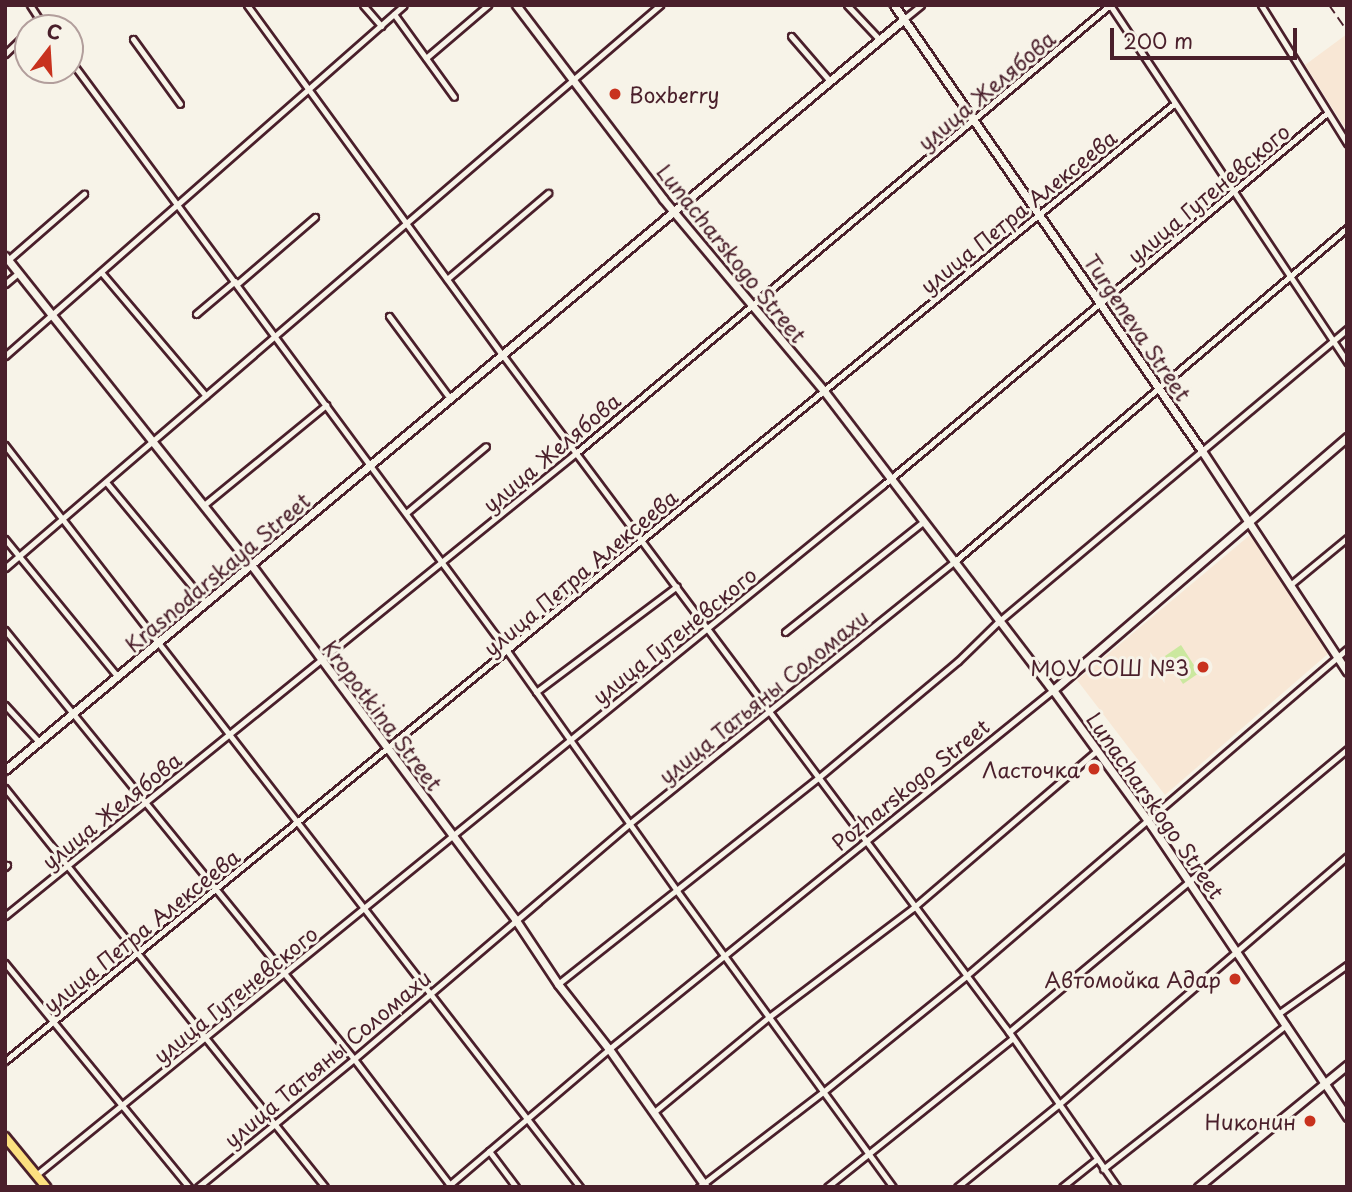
<!DOCTYPE html>
<meta charset="utf-8">
<style>
body{margin:0}
#map{position:relative;width:1352px;height:1192px;overflow:hidden;background:#f7f3e8;font-family:"Playpen Sans",sans-serif}
div>[style]{position:absolute}
.built>*{inset:0;background:#f8e7d5}
.green>*{inset:0;background:#cbe89f}
.roads{filter:drop-shadow(2px 0 #4a1f2b) drop-shadow(-2px 0 #4a1f2b) drop-shadow(0 2px #4a1f2b) drop-shadow(0 -2px #4a1f2b)}
.street>*{height:5px;margin:-2.5px;padding:0 2.5px;transform-origin:2.5px;border-radius:2.5px;background:#f7f3e8}
.secondary>*{height:7px;margin:-3.5px;padding:0 3.5px;transform-origin:3.5px;border-radius:3.5px;background:#f7f3e8}
.primary>*{height:8px;margin:-4px;padding:0 4px;transform-origin:4px;border-radius:4px;background:#fce080}
.rail>*{height:2px;margin-top:-1px;transform-origin:0;background:repeating-linear-gradient(90deg,#4a1f2b 0 10px,transparent 0 15px)}
.dots>*{width:19px;height:19px;translate:-50% -50%;box-sizing:border-box;border:4px solid #f7f3e8;border-radius:50%}
span{translate:-50% -50%;white-space:nowrap;text-align:center;line-height:1.15;-webkit-text-stroke:6px #f7f3e8;paint-order:stroke}
.street-label{font-size:21px;color:#4a1f2b}
.poi-label{font-size:21px;color:#4a1f2b}
.left{translate:0 -50%;text-align:left}
.right{translate:-100% -50%;text-align:right}
.frame{position:absolute;inset:0;border:7px solid #4a1f2b;pointer-events:none}
.north{position:absolute;left:14px;top:14px;width:70px;height:70px;box-sizing:border-box;background:#f7f3e8;border:2px solid #b29e9c;border-radius:50%;rotate:17deg;font-size:19px;font-weight:700;line-height:28px;text-align:center;color:#4a1f2b}
.north::after{content:'';display:block;margin:auto;width:24px;height:32px;background:#c8321e;clip-path:polygon(50% 0,100% 100%,50% 72%,0 100%)}
.scale{position:absolute;left:1110px;top:28px;width:187px;height:32px;box-sizing:border-box;border:4px solid #4a1f2b;border-top:0;padding-left:9px;font-size:21px;line-height:24px;white-space:nowrap;color:#4a1f2b;-webkit-text-stroke:5px #f7f3e8;paint-order:stroke}
</style>
<div id="map">
<div class="built">
<div style="clip-path:polygon(1347px 34px,1347px 131px,1305px 65px)"></div>
<div style="clip-path:polygon(1250px 535px,1329px 653px,1165px 795px,1077px 680px)"></div>
</div>
<div class="green">
<div style="clip-path:polygon(1181px 645px,1199px 673px,1183px 684px,1165px 656px)"></div>
</div>
<div class="roads">
<div class="street">
<div style="left:30px;top:5px;width:27px;rotate:57deg"></div>
<div style="left:247px;top:5px;width:431px;rotate:53.9deg"></div>
<div style="left:501px;top:353px;width:848px;rotate:53.2deg"></div>
<div style="left:1009px;top:1032px;width:189px;rotate:55.1deg"></div>
<div style="left:363px;top:5px;width:28px;rotate:49deg"></div>
<div style="left:847px;top:5px;width:48px;rotate:46.7deg"></div>
<div style="left:1110px;top:5px;width:429px;rotate:56.4deg"></div>
<div style="left:1261px;top:5px;width:163px;rotate:58.1deg"></div>
<div style="left:394px;top:14px;width:102px;rotate:54.1deg"></div>
<div style="left:904px;top:19px;width:22px;rotate:-39deg"></div>
<div style="left:791px;top:36px;width:60px;rotate:49.1deg"></div>
<div style="left:133px;top:39px;width:80px;rotate:54.1deg"></div>
<div style="left:5px;top:54px;width:32px;rotate:-44deg"></div>
<div style="left:426px;top:58px;width:82px;rotate:-40.5deg"></div>
<div style="left:70px;top:60px;width:736px;rotate:53.5deg"></div>
<div style="left:508px;top:652px;width:293px;rotate:54.7deg"></div>
<div style="left:677px;top:891px;width:366px;rotate:53.9deg"></div>
<div style="left:8px;top:260px;width:101px;rotate:-41deg"></div>
<div style="left:101px;top:272px;width:162px;rotate:49.7deg"></div>
<div style="left:447px;top:279px;width:133px;rotate:-40.4deg"></div>
<div style="left:5px;top:284px;width:17px;rotate:-40deg"></div>
<div style="left:237px;top:284px;width:103px;rotate:-40.7deg"></div>
<div style="left:196px;top:314px;width:51px;rotate:-40.2deg"></div>
<div style="left:389px;top:316px;width:101px;rotate:53.5deg"></div>
<div style="left:5px;top:356px;width:531px;rotate:-41.34deg"></div>
<div style="left:5px;top:445px;width:939px;rotate:52.23deg"></div>
<div style="left:106px;top:482px;width:157px;rotate:50.4deg"></div>
<div style="left:204px;top:505px;width:158px;rotate:-39.3deg"></div>
<div style="left:406px;top:513px;width:104px;rotate:-39.9deg"></div>
<div style="left:5px;top:539px;width:178px;rotate:50.7deg"></div>
<div style="left:5px;top:568px;width:864px;rotate:-40.68deg"></div>
<div style="left:1290px;top:585px;width:74px;rotate:-39.5deg"></div>
<div style="left:5px;top:630px;width:553px;rotate:50.87deg"></div>
<div style="left:354px;top:1059px;width:158px;rotate:52.7deg"></div>
<div style="left:785px;top:632px;width:176px;rotate:-38.6deg"></div>
<div style="left:536px;top:692px;width:176px;rotate:-36.9deg"></div>
<div style="left:5px;top:705px;width:50px;rotate:47.4deg"></div>
<div style="left:5px;top:788px;width:511px;rotate:51.27deg"></div>
<div style="left:5px;top:867px;width:3px;rotate:-45deg"></div>
<div style="left:5px;top:916px;width:735px;rotate:-39.04deg"></div>
<div style="left:576px;top:453px;width:697px;rotate:-40deg"></div>
<div style="left:5px;top:963px;width:290px;rotate:50.6deg"></div>
<div style="left:558px;top:984px;width:332px;rotate:-38.4deg"></div>
<div style="left:818px;top:778px;width:182px;rotate:-39.9deg"></div>
<div style="left:958px;top:661px;width:56px;rotate:-44.3deg"></div>
<div style="left:998px;top:622px;width:456px;rotate:-40deg"></div>
<div style="left:1278px;top:1014px;width:85px;rotate:-35.4deg"></div>
<div style="left:1009px;top:1032px;width:441px;rotate:-39.9deg"></div>
<div style="left:5px;top:1061px;width:1511px;rotate:-39.31deg"></div>
<div style="left:654px;top:1112px;width:149px;rotate:-39.6deg"></div>
<div style="left:769px;top:1017px;width:181px;rotate:-37.1deg"></div>
<div style="left:913px;top:908px;width:241px;rotate:-40.6deg"></div>
<div style="left:489px;top:1151px;width:45px;rotate:53.1deg"></div>
<div style="left:1103px;top:1169px;width:233px;rotate:-38.2deg"></div>
<div style="left:36px;top:1175px;width:1092px;rotate:-39.17deg"></div>
<div style="left:883px;top:485px;width:579px;rotate:-39.96deg"></div>
<div style="left:198px;top:1187px;width:202px;rotate:-39.4deg"></div>
<div style="left:354px;top:1059px;width:362px;rotate:-40.5deg"></div>
<div style="left:629px;top:824px;width:417px;rotate:-38.9deg"></div>
<div style="left:954px;top:562px;width:516px;rotate:-40.36deg"></div>
<div style="left:447px;top:1187px;width:213px;rotate:-40.4deg"></div>
<div style="left:609px;top:1049px;width:571px;rotate:-38.96deg"></div>
<div style="left:699px;top:1187px;width:156px;rotate:-37.5deg"></div>
<div style="left:823px;top:1092px;width:184px;rotate:-39deg"></div>
<div style="left:966px;top:976px;width:502px;rotate:-40.64deg"></div>
<div style="left:827px;top:1187px;width:237px;rotate:-38.7deg"></div>
<div style="left:957px;top:1187px;width:130px;rotate:-39.1deg"></div>
<div style="left:1058px;top:1105px;width:381px;rotate:-40.7deg"></div>
<div style="left:1062px;top:1187px;width:45px;rotate:-38.7deg"></div>
</div>
<div class="secondary">
<div style="left:516px;top:5px;width:243px;rotate:52.8deg"></div>
<div style="left:663px;top:199px;width:251px;rotate:50deg"></div>
<div style="left:824px;top:391px;width:377px;rotate:52.6deg"></div>
<div style="left:1053px;top:690px;width:167px;rotate:54deg"></div>
<div style="left:1151px;top:825px;width:352px;rotate:56.1deg"></div>
<div style="left:894px;top:5px;width:542px;rotate:55.37deg"></div>
<div style="left:1202px;top:451px;width:264px;rotate:56.7deg"></div>
<div style="left:5px;top:256px;width:396px;rotate:51.5deg"></div>
<div style="left:252px;top:566px;width:440px;rotate:53.3deg"></div>
<div style="left:515px;top:919px;width:78px;rotate:56.5deg"></div>
<div style="left:558px;top:984px;width:83px;rotate:51.9deg"></div>
<div style="left:609px;top:1049px;width:169px;rotate:54.9deg"></div>
<div style="left:1053px;top:690px;width:388px;rotate:-40.7deg"></div>
<div style="left:5px;top:770px;width:1171px;rotate:-39.87deg"></div>
<div style="left:1198px;top:1187px;width:193px;rotate:-39.3deg"></div>
</div>
<div class="primary">
<div style="left:5px;top:1137px;width:65px;rotate:50.6deg"></div>
</div>
</div>
<div class="rail">
<div style="left:1329px;top:5px;width:32px;rotate:55deg"></div>
</div>
<div class="dots">
<div style="left:615px;top:94px;background:#c8321e"></div>
<div style="left:1203px;top:667px;background:#c8321e"></div>
<div style="left:1094px;top:769px;background:#c8321e"></div>
<div style="left:1235px;top:979px;background:#c8321e"></div>
<div style="left:1310px;top:1121px;background:#c8321e"></div>
</div>
<div class="street-label">
<span style="left:986px;top:90px;rotate:-40deg">улица Желябова</span>
<span style="left:1208px;top:193px;rotate:-40deg">улица Гутеневского</span>
<span style="left:1018px;top:211px;rotate:-39deg">улица Петра Алексеева</span>
<span style="left:732px;top:253px;rotate:51deg">Lunacharskogo Street</span>
<span style="left:1138px;top:327px;rotate:56deg">Turgeneva Street</span>
<span style="left:551px;top:452px;rotate:-40deg">улица Желябова</span>
<span style="left:217px;top:572px;rotate:-40deg">Krasnodarskaya Street</span>
<span style="left:580px;top:572px;rotate:-40deg">улица Петра Алексеева</span>
<span style="left:674px;top:635px;rotate:-39deg">улица Гутеневского</span>
<span style="left:763px;top:696px;rotate:-39deg">улица Татьяны Соломахи</span>
<span style="left:383px;top:715px;rotate:53deg">Kropotkina Street</span>
<span style="left:910px;top:784px;rotate:-39deg">Pozharskogo Street</span>
<span style="left:1156px;top:805px;rotate:55deg">Lunacharskogo Street</span>
<span style="left:111px;top:810px;rotate:-39deg">улица Желябова</span>
<span style="left:141px;top:930px;rotate:-39deg">улица Петра Алексеева</span>
<span style="left:235px;top:994px;rotate:-39deg">улица Гутеневского</span>
<span style="left:327px;top:1058px;rotate:-40deg">улица Татьяны Соломахи</span>
</div>
<div class="poi-label">
<span class="left" style="left:629px;top:94px">Boxberry</span>
<span class="right" style="left:1189px;top:667px">МОУ СОШ №3</span>
<span class="right" style="left:1080px;top:769px">Ласточка</span>
<span class="right" style="left:1221px;top:979px">Автомойка Адар</span>
<span class="right" style="left:1296px;top:1121px">Никонин</span>
</div>
<div class="frame"></div>
<div class="north">С</div>
<div class="scale">200 m</div>
</div>
